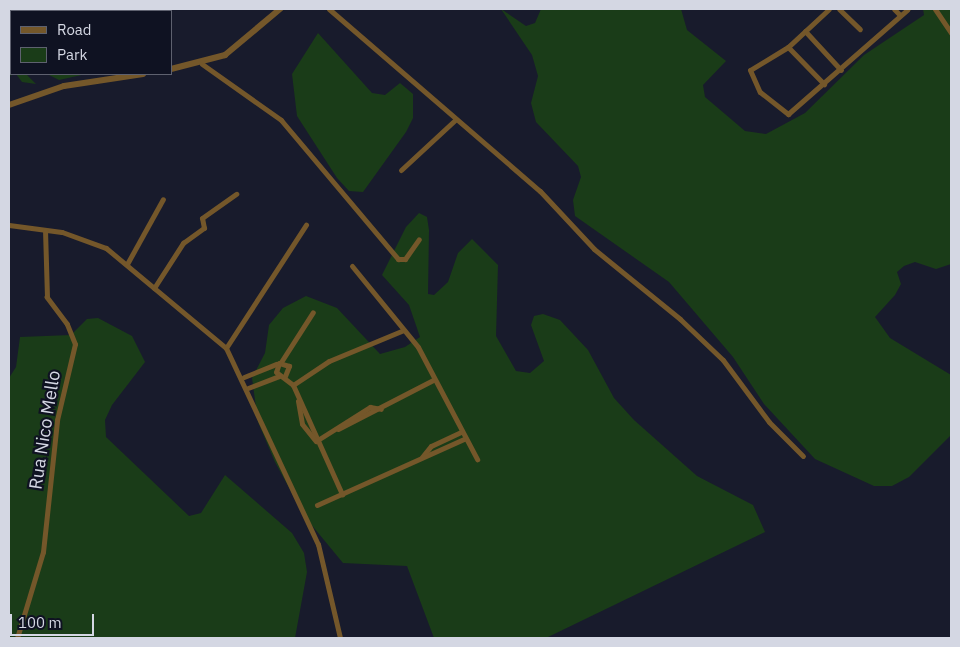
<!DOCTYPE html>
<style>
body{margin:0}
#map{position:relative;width:960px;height:647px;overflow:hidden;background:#181b2c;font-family:"IBM Plex Sans",sans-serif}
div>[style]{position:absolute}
.green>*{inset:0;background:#1a3c18}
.minor>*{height:5px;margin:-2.5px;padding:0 2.5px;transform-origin:2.5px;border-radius:2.5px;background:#74572a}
.tertiary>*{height:6px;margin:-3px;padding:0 3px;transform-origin:3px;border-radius:3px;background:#74572a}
span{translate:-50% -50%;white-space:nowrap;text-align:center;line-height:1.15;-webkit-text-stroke:4.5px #0f1222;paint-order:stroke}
.street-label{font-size:18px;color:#d4d7e3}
.frame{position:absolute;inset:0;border:10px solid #d4d7e3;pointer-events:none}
.legend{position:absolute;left:10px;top:10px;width:162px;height:65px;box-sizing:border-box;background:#0f1222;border:1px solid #5e616f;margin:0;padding:6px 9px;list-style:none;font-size:15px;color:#d4d7e3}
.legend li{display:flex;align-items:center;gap:10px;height:25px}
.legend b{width:25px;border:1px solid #5e616f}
.scale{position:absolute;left:10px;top:614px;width:84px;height:22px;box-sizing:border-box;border:2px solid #d4d7e3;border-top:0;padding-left:6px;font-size:15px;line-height:18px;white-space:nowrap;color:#d4d7e3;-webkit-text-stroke:4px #0f1222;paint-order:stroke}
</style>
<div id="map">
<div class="green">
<div style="clip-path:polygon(9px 9px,57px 9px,58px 11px,11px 11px,9px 35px)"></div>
<div style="clip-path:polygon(501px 9px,526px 26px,535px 23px,541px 9px,681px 9px,687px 30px,726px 61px,703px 85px,705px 97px,745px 131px,766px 134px,805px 113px,864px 55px,924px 15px,923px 9px,951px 9px,951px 264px,936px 269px,915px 262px,904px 266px,897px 272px,901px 284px,895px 295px,875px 317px,890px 338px,951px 375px,951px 435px,909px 477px,892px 486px,874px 486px,815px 459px,764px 404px,733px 357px,669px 282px,575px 216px,573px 200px,581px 177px,578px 166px,536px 122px,531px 103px,538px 76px,532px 55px)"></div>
<div style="clip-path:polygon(318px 33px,372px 93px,385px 95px,400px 83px,413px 94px,413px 118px,406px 132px,363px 192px,349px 191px,337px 178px,297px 116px,292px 74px)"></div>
<div style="clip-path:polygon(11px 62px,11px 74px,26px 74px,36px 84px,22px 82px,16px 74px,9px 76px)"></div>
<div style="clip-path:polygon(47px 74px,86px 74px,59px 80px)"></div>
<div style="clip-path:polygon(419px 213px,427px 217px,429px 230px,428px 294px,434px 295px,448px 282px,458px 253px,472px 239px,498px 265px,496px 336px,516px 371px,530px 373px,544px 361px,531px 325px,534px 316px,543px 314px,560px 320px,588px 350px,614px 398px,634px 420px,697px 476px,753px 505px,765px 532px,546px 638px,434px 638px,407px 566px,343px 563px,305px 517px,275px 462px,258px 422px,252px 378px,265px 353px,269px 325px,283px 308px,306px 296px,337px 308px,380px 354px,405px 347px,420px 337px,409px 305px,382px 275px,406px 227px)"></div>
<div style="clip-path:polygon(98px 318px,132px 336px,145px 362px,112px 405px,105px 420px,106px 437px,189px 516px,201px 513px,225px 475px,292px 533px,304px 553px,307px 572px,295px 638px,9px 638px,9px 378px,16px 367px,20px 337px,71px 335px,87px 319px)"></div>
</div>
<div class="minor">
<div style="left:329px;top:9px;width:279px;rotate:40.8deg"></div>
<div style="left:540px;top:191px;width:79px;rotate:47deg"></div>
<div style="left:594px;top:249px;width:111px;rotate:39.1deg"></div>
<div style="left:680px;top:319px;width:59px;rotate:43.6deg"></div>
<div style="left:723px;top:360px;width:77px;rotate:53.4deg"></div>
<div style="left:769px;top:422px;width:48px;rotate:45deg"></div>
<div style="left:829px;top:9px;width:56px;rotate:137.2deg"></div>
<div style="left:788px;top:47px;width:44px;rotate:148.8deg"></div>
<div style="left:750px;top:70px;width:24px;rotate:66deg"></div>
<div style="left:760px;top:92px;width:36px;rotate:38deg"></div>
<div style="left:788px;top:114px;width:159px;rotate:-41.2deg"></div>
<div style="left:839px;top:9px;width:29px;rotate:44deg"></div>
<div style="left:894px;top:9px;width:8px;rotate:45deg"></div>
<div style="left:935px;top:9px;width:29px;rotate:56deg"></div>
<div style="left:64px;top:11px;width:3px;rotate:-45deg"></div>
<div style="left:139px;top:11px;width:2px;rotate:-63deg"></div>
<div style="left:805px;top:31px;width:53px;rotate:47.3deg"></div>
<div style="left:788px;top:47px;width:52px;rotate:45.8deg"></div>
<div style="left:202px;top:64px;width:97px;rotate:35.3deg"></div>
<div style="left:281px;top:120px;width:182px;rotate:49.9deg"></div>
<div style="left:398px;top:259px;width:7px"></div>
<div style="left:405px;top:259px;width:24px;rotate:-55deg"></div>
<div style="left:401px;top:170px;width:74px;rotate:-42.8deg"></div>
<div style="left:9px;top:225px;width:53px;rotate:7.5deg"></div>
<div style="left:62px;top:232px;width:47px;rotate:20deg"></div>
<div style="left:106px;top:248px;width:156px;rotate:39.8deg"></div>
<div style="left:226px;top:348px;width:217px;rotate:64.9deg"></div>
<div style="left:318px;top:544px;width:97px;rotate:76.8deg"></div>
<div style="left:127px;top:264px;width:74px;rotate:-61deg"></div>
<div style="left:352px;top:266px;width:104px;rotate:50.8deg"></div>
<div style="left:418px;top:347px;width:127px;rotate:62.2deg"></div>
<div style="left:154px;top:288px;width:54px;rotate:-57.2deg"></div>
<div style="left:183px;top:243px;width:26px;rotate:-36deg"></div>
<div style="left:204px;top:228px;width:10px;rotate:-101deg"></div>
<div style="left:202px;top:218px;width:42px;rotate:-35.2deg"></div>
<div style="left:226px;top:348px;width:147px;rotate:-57deg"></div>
<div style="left:281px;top:362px;width:59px;rotate:-57.4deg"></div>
<div style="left:285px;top:376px;width:11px;rotate:-68deg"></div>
<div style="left:289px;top:366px;width:10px;rotate:-163deg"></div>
<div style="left:279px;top:363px;width:9px;rotate:108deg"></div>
<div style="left:276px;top:372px;width:21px;rotate:37deg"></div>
<div style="left:293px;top:385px;width:120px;rotate:65.8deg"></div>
<div style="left:244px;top:377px;width:35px;rotate:-22deg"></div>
<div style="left:293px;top:385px;width:43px;rotate:-33.7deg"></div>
<div style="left:329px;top:361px;width:81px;rotate:-22.5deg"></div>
<div style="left:248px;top:388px;width:33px;rotate:-21deg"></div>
<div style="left:298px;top:401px;width:23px;rotate:80deg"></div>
<div style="left:302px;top:424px;width:22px;rotate:51deg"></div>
<div style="left:338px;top:429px;width:107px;rotate:-27.3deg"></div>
<div style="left:316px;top:441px;width:64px;rotate:-32.2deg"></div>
<div style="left:370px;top:407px;width:11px;rotate:10deg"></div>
<div style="left:422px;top:457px;width:14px;rotate:-51deg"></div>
<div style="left:431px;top:446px;width:33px;rotate:-25deg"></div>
<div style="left:317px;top:505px;width:161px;rotate:-24.2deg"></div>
<div style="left:17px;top:638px;width:90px;rotate:-73.2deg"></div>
<div style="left:43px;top:552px;width:133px;rotate:-83.9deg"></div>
<div style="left:57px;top:420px;width:78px;rotate:-76.7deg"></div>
<div style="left:75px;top:344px;width:22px;rotate:-112deg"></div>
<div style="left:67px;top:324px;width:34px;rotate:-127deg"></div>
<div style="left:47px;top:297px;width:67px;rotate:-91.7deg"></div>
</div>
<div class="tertiary">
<div style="left:171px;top:69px;width:56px;rotate:-14.5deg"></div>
<div style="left:225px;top:55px;width:72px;rotate:-39.9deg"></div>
<div style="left:9px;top:105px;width:58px;rotate:-19.1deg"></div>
<div style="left:64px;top:86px;width:80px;rotate:-8.6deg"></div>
</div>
<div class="street-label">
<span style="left:45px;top:430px;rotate:-81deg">Rua Nico Mello</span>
</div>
<div class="frame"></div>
<ul class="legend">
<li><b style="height:6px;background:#74572a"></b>Road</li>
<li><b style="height:14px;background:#1a3c18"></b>Park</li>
</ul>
<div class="scale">100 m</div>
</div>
